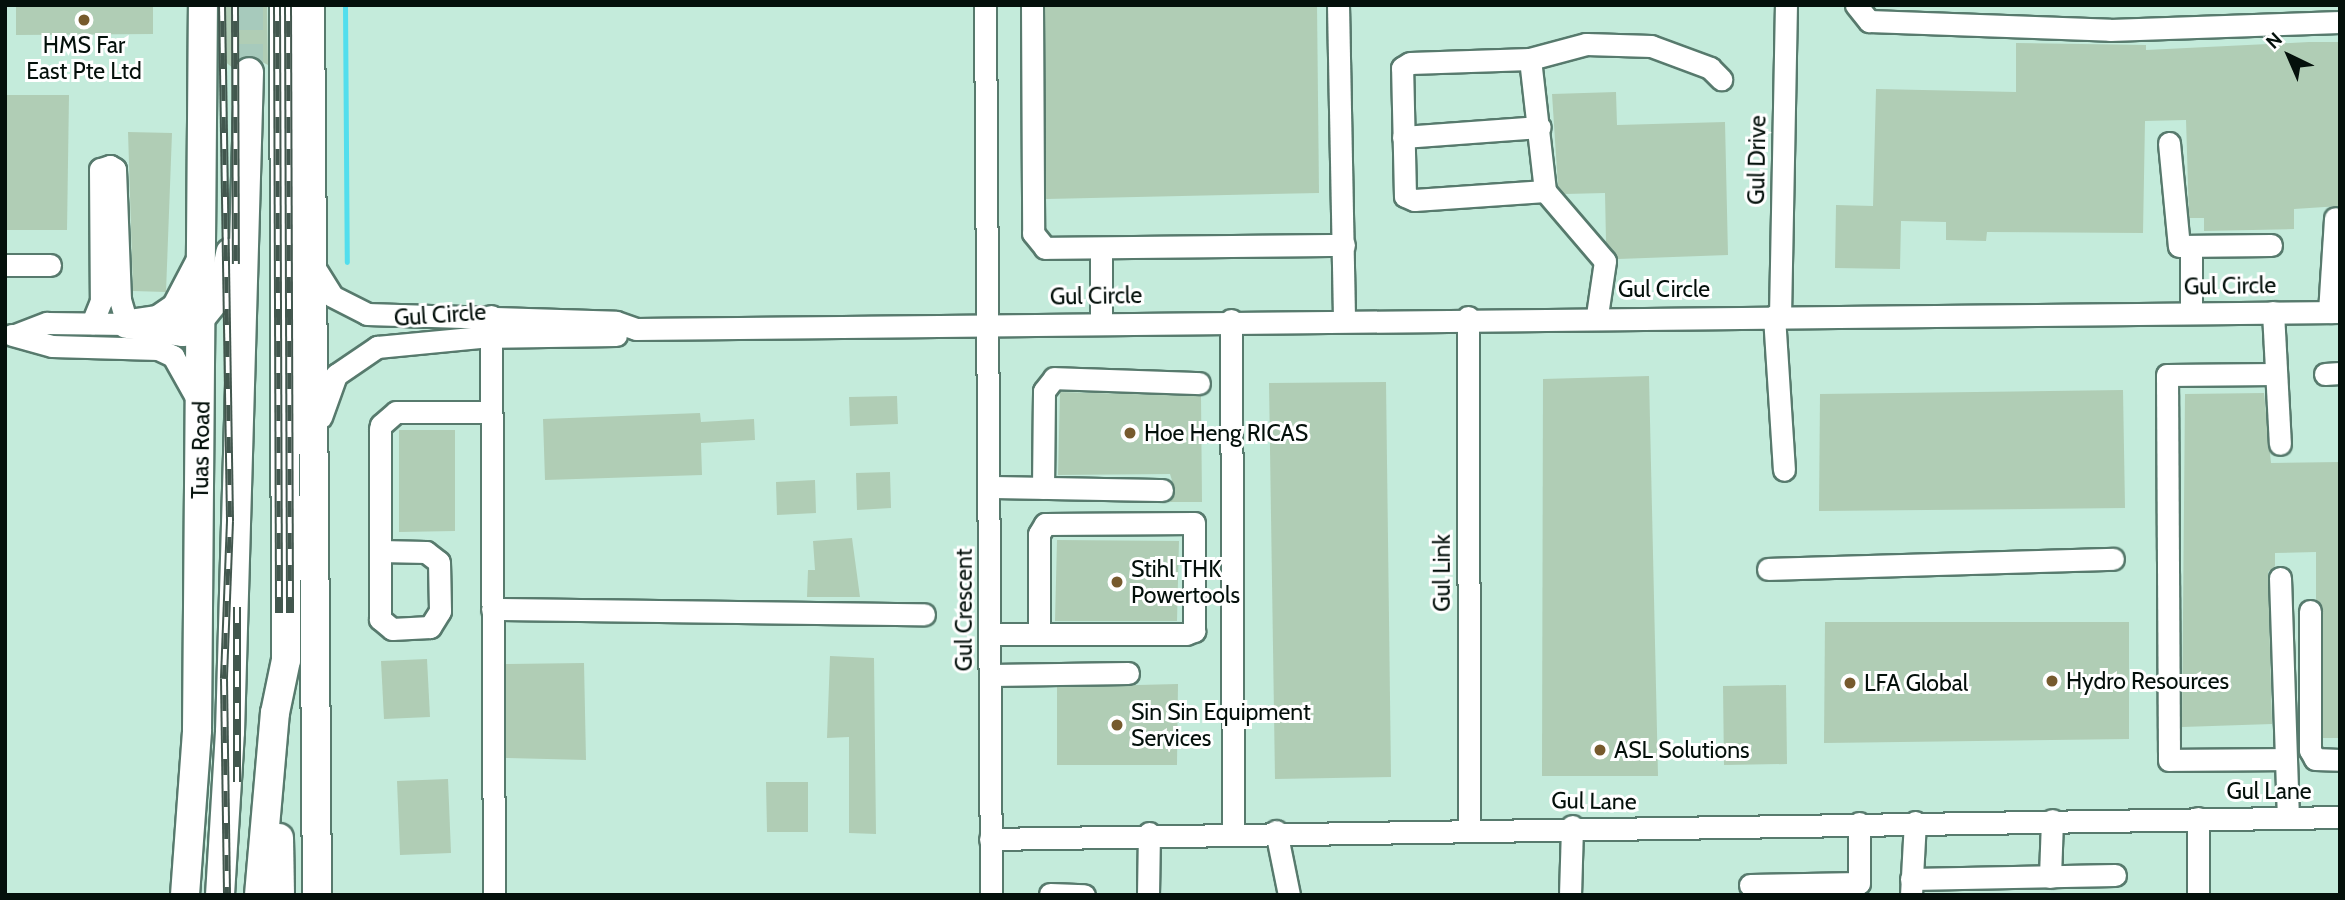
<!DOCTYPE html>
<style>
body{margin:0}
#map{position:relative;width:2345px;height:900px;overflow:hidden;background:#c4ebdb;font-family:Cabin,sans-serif}
div>[style]{position:absolute}
.stream>*{height:5px;margin:-2.5px;padding:0 2.5px;transform-origin:2.5px;border-radius:2.5px;background:#52deed}
.building>*{inset:0;background:#b0cdb5}
.major-tunnel>*{height:28px;margin-top:-14px;transform-origin:0;background:repeating-linear-gradient(90deg,#a7cabc 0 28px,transparent 0 42px)}
.roads{filter:drop-shadow(2px 0 #577a6d) drop-shadow(-2px 0 #577a6d) drop-shadow(0 2px #577a6d) drop-shadow(0 -2px #577a6d)}
.minor>*{height:21px;margin:-10.5px;padding:0 10.5px;transform-origin:10.5px;border-radius:10.5px;background:#fff}
.major>*{height:28px;margin:-14px;padding:0 14px;transform-origin:14px;border-radius:14px;background:#fff}
.rail>*{height:8px;margin-top:-4px;transform-origin:0;background:repeating-linear-gradient(90deg,#fff 0 16px,#42574e 0 32px);box-sizing:border-box;border-block:2px solid #42574e}
.dots>*{width:19px;height:19px;translate:-50% -50%;box-sizing:border-box;border:4px solid #fff;border-radius:50%}
span{translate:-50% -50%;white-space:nowrap;text-align:center;line-height:1.15;-webkit-text-stroke:6px #fff;paint-order:stroke}
.poi-label{font-size:23px;color:#04100b}
.left{translate:0 -50%;text-align:left}
.street-label{font-size:23px;color:#04100b}
.frame{position:absolute;inset:0;border:7px solid #04100b;pointer-events:none}
.north{position:absolute;left:2254px;top:21px;width:70px;height:70px;-webkit-text-stroke:5px #fff;paint-order:stroke;rotate:316deg;font-size:19px;font-weight:700;line-height:28px;text-align:center;color:#04100b}
.north::after{content:'';display:block;margin:auto;width:24px;height:32px;background:#04100b;clip-path:polygon(50% 0,100% 100%,50% 72%,0 100%)}
</style>
<div id="map">
<div class="stream">
<div style="left:345px;top:5px;width:257px;rotate:89.6deg"></div>
</div>
<div class="building">
<div style="clip-path:polygon(16px 5px,153px 5px,153px 34px,16px 35px)"></div>
<div style="clip-path:polygon(220px 5px,267px 5px,268px 65px,249px 55px,233px 68px,219px 57px)"></div>
<div style="clip-path:polygon(1045px 5px,1317px 5px,1319px 193px,1046px 199px)"></div>
<div style="clip-path:polygon(2309px 42px,2340px 42px,2340px 206px,2294px 209px,2294px 229px,2204px 231px,2204px 218px,2189px 218px,2186px 120px,2145px 121px,2143px 233px,1987px 232px,1986px 241px,1946px 240px,1946px 222px,1901px 221px,1900px 269px,1835px 268px,1836px 205px,1873px 206px,1876px 89px,2016px 92px,2016px 43px,2146px 45px,2146px 50px)"></div>
<div style="clip-path:polygon(1616px 92px,1617px 125px,1725px 122px,1728px 255px,1618px 259px,1606px 242px,1605px 193px,1565px 194px,1558px 186px,1552px 94px)"></div>
<div style="clip-path:polygon(5px 95px,69px 95px,67px 230px,5px 230px)"></div>
<div style="clip-path:polygon(128px 132px,172px 133px,166px 292px,133px 291px)"></div>
<div style="clip-path:polygon(1649px 376px,1658px 776px,1542px 776px,1543px 379px)"></div>
<div style="clip-path:polygon(1386px 382px,1391px 777px,1275px 779px,1269px 383px)"></div>
<div style="clip-path:polygon(2123px 390px,2125px 508px,1819px 511px,1820px 394px)"></div>
<div style="clip-path:polygon(1060px 392px,1201px 396px,1202px 502px,1170px 502px,1175px 490px,1170px 474px,1058px 475px)"></div>
<div style="clip-path:polygon(2264px 393px,2271px 463px,2340px 462px,2340px 738px,2323px 738px,2323px 611px,2316px 599px,2316px 552px,2275px 553px,2275px 566px,2268px 572px,2272px 724px,2182px 727px,2185px 394px)"></div>
<div style="clip-path:polygon(897px 396px,898px 424px,850px 426px,849px 397px)"></div>
<div style="clip-path:polygon(700px 413px,701px 422px,754px 419px,755px 440px,701px 443px,702px 475px,545px 480px,543px 419px)"></div>
<div style="clip-path:polygon(399px 430px,455px 430px,455px 531px,399px 532px)"></div>
<div style="clip-path:polygon(890px 472px,891px 508px,857px 510px,856px 473px)"></div>
<div style="clip-path:polygon(815px 480px,816px 513px,777px 515px,776px 482px)"></div>
<div style="clip-path:polygon(852px 538px,860px 597px,807px 597px,808px 570px,815px 570px,813px 541px)"></div>
<div style="clip-path:polygon(1057px 540px,1179px 541px,1177px 621px,1055px 621px)"></div>
<div style="clip-path:polygon(1825px 622px,2129px 622px,2129px 739px,1824px 743px)"></div>
<div style="clip-path:polygon(830px 656px,874px 658px,876px 834px,849px 833px,849px 737px,827px 738px)"></div>
<div style="clip-path:polygon(427px 659px,430px 717px,384px 719px,381px 661px)"></div>
<div style="clip-path:polygon(584px 663px,586px 760px,506px 758px,506px 664px)"></div>
<div style="clip-path:polygon(1178px 684px,1177px 765px,1057px 765px,1057px 687px)"></div>
<div style="clip-path:polygon(1786px 685px,1787px 764px,1724px 765px,1723px 686px)"></div>
<div style="clip-path:polygon(448px 779px,451px 853px,400px 855px,397px 781px)"></div>
<div style="clip-path:polygon(766px 782px,808px 782px,808px 832px,767px 832px)"></div>
</div>
<div class="major-tunnel">
<div style="left:249px;top:72px;width:67px;rotate:-90deg"></div>
</div>
<div class="roads">
<div class="minor">
<div style="left:985px;top:5px;width:890px;rotate:89.61deg"></div>
<div style="left:1032px;top:5px;width:228px;rotate:89.7deg"></div>
<div style="left:1033px;top:233px;width:19px;rotate:51deg"></div>
<div style="left:1045px;top:248px;width:299px;rotate:-0.6deg"></div>
<div style="left:1338px;top:5px;width:313px;rotate:88.9deg"></div>
<div style="left:1856px;top:5px;width:21px;rotate:51deg"></div>
<div style="left:1869px;top:21px;width:241px;rotate:2.1deg"></div>
<div style="left:2110px;top:30px;width:230px;rotate:-2deg"></div>
<div style="left:1530px;top:59px;width:133px;rotate:83.5deg"></div>
<div style="left:1545px;top:191px;width:92px;rotate:49.4deg"></div>
<div style="left:1605px;top:261px;width:55px;rotate:98.4deg"></div>
<div style="left:1403px;top:137px;width:137px;rotate:-4.2deg"></div>
<div style="left:2169px;top:143px;width:103px;rotate:84.5deg"></div>
<div style="left:2179px;top:246px;width:92px;rotate:-0.6deg"></div>
<div style="left:1545px;top:191px;width:131px;rotate:176.1deg"></div>
<div style="left:1414px;top:200px;width:10px;rotate:-156deg"></div>
<div style="left:1405px;top:196px;width:128px;rotate:-91.3deg"></div>
<div style="left:1402px;top:68px;width:9px;rotate:-32deg"></div>
<div style="left:1410px;top:63px;width:120px;rotate:-1.9deg"></div>
<div style="left:1530px;top:59px;width:58px;rotate:-15deg"></div>
<div style="left:1586px;top:44px;width:65px;rotate:1.8deg"></div>
<div style="left:1651px;top:46px;width:63px;rotate:20.4deg"></div>
<div style="left:1710px;top:68px;width:16px;rotate:45deg"></div>
<div style="left:2191px;top:248px;width:65px;rotate:90deg"></div>
<div style="left:1101px;top:251px;width:71px;rotate:90deg"></div>
<div style="left:5px;top:265px;width:45px"></div>
<div style="left:313px;top:265px;width:36px;rotate:58deg"></div>
<div style="left:332px;top:296px;width:39px;rotate:27deg"></div>
<div style="left:367px;top:314px;width:249px;rotate:1.8deg"></div>
<div style="left:616px;top:322px;width:21px;rotate:19deg"></div>
<div style="left:636px;top:329px;width:1704px;rotate:-0.57deg"></div>
<div style="left:2273px;top:312px;width:132px;rotate:87deg"></div>
<div style="left:2329px;top:312px;width:94px;rotate:-86.3deg"></div>
<div style="left:491px;top:316px;width:579px;rotate:89.7deg"></div>
<div style="left:1774px;top:316px;width:154px;rotate:86.3deg"></div>
<div style="left:1780px;top:316px;width:311px;rotate:-88.9deg"></div>
<div style="left:1468px;top:317px;width:512px;rotate:89.89deg"></div>
<div style="left:1231px;top:320px;width:511px;rotate:89.78deg"></div>
<div style="left:12px;top:335px;width:41px;rotate:15.4deg"></div>
<div style="left:52px;top:346px;width:106px;rotate:1.6deg"></div>
<div style="left:158px;top:349px;width:17px;rotate:25deg"></div>
<div style="left:173px;top:356px;width:47px;rotate:60.7deg"></div>
<div style="left:15px;top:335px;width:34px;rotate:-21deg"></div>
<div style="left:47px;top:323px;width:80px;rotate:0.7deg"></div>
<div style="left:127px;top:324px;width:25px;rotate:-106deg"></div>
<div style="left:120px;top:300px;width:131px;rotate:-92.2deg"></div>
<div style="left:115px;top:169px;width:6px;rotate:-149deg"></div>
<div style="left:110px;top:166px;width:10px;rotate:163deg"></div>
<div style="left:100px;top:169px;width:132px;rotate:89.6deg"></div>
<div style="left:101px;top:301px;width:24px;rotate:112deg"></div>
<div style="left:2276px;top:374px;width:109px;rotate:179.5deg"></div>
<div style="left:2167px;top:375px;width:385px;rotate:89.7deg"></div>
<div style="left:2169px;top:760px;width:116px;rotate:-0.5deg"></div>
<div style="left:2325px;top:374px;width:15px;rotate:-4deg"></div>
<div style="left:321px;top:417px;width:45px;rotate:-70.3deg"></div>
<div style="left:336px;top:375px;width:50px;rotate:-34.3deg"></div>
<div style="left:377px;top:347px;width:103px;rotate:-5.5deg"></div>
<div style="left:480px;top:337px;width:136px;rotate:-0.8deg"></div>
<div style="left:990px;top:487px;width:172px;rotate:1deg"></div>
<div style="left:1043px;top:488px;width:97px;rotate:-89.4deg"></div>
<div style="left:1044px;top:391px;width:16px;rotate:-52deg"></div>
<div style="left:1054px;top:378px;width:145px;rotate:2deg"></div>
<div style="left:380px;top:551px;width:46px;rotate:1.2deg"></div>
<div style="left:426px;top:552px;width:16px;rotate:38deg"></div>
<div style="left:439px;top:562px;width:49px;rotate:88.8deg"></div>
<div style="left:440px;top:611px;width:19px;rotate:122deg"></div>
<div style="left:430px;top:627px;width:38px;rotate:177deg"></div>
<div style="left:392px;top:629px;width:16px;rotate:-140deg"></div>
<div style="left:380px;top:619px;width:190px;rotate:-90deg"></div>
<div style="left:380px;top:429px;width:4px;rotate:-76deg"></div>
<div style="left:381px;top:425px;width:20px;rotate:-41deg"></div>
<div style="left:396px;top:412px;width:95px"></div>
<div style="left:1768px;top:569px;width:345px;rotate:-1.7deg"></div>
<div style="left:2280px;top:578px;width:239px;rotate:88.1deg"></div>
<div style="left:492px;top:609px;width:432px;rotate:0.7deg"></div>
<div style="left:2310px;top:611px;width:139px;rotate:90deg"></div>
<div style="left:2310px;top:750px;width:10px;rotate:61deg"></div>
<div style="left:2315px;top:759px;width:25px;rotate:2deg"></div>
<div style="left:990px;top:634px;width:196px"></div>
<div style="left:1186px;top:634px;width:9px;rotate:-21deg"></div>
<div style="left:1194px;top:631px;width:108px;rotate:-90deg"></div>
<div style="left:1194px;top:523px;width:149px;rotate:179.6deg"></div>
<div style="left:1045px;top:524px;width:12px;rotate:121deg"></div>
<div style="left:1039px;top:534px;width:99px;rotate:90deg"></div>
<div style="left:991px;top:675px;width:137px;rotate:-0.8deg"></div>
<div style="left:2198px;top:818px;width:77px;rotate:90deg"></div>
<div style="left:1276px;top:831px;width:65px;rotate:78.5deg"></div>
<div style="left:990px;top:839px;width:1350px;rotate:-0.93deg"></div>
<div style="left:2050px;top:877px;width:57px;rotate:-88deg"></div>
<div style="left:1911px;top:879px;width:204px;rotate:-1.1deg"></div>
<div style="left:1750px;top:885px;width:109px;rotate:-1.1deg"></div>
<div style="left:1859px;top:883px;width:60px;rotate:-90deg"></div>
<div style="left:1050px;top:894px;width:34px;rotate:2deg"></div>
<div style="left:1148px;top:895px;width:62px;rotate:-89.1deg"></div>
<div style="left:1570px;top:895px;width:69px;rotate:-88.3deg"></div>
<div style="left:1911px;top:895px;width:73px;rotate:-86.9deg"></div>
</div>
<div class="major">
<div style="left:310px;top:5px;width:890px;rotate:89.55deg"></div>
<div style="left:136px;top:323px;width:22px;rotate:-8deg"></div>
<div style="left:158px;top:320px;width:22px;rotate:-34deg"></div>
<div style="left:176px;top:308px;width:52px;rotate:-62.4deg"></div>
<div style="left:127px;top:324px;width:57px;rotate:8.1deg"></div>
<div style="left:183px;top:332px;width:14px;rotate:-30deg"></div>
<div style="left:195px;top:325px;width:45px;rotate:-51.3deg"></div>
<div style="left:223px;top:290px;width:38px;rotate:-79deg"></div>
<div style="left:279px;top:838px;width:57px;rotate:89deg"></div>
<div style="left:185px;top:895px;width:165px;rotate:-85.8deg"></div>
<div style="left:197px;top:730px;width:725px;rotate:-89.53deg"></div>
<div style="left:220px;top:895px;width:163px;rotate:-86.5deg"></div>
<div style="left:230px;top:732px;width:660px;rotate:-88.35deg"></div>
<div style="left:259px;top:895px;width:183px;rotate:-85deg"></div>
<div style="left:275px;top:713px;width:54px;rotate:-78.3deg"></div>
<div style="left:286px;top:660px;width:655px;rotate:-90.17deg"></div>
</div>
</div>
<div class="rail">
<div style="left:222px;top:5px;width:516px;rotate:89.11deg"></div>
<div style="left:230px;top:521px;width:158px;rotate:92.2deg"></div>
<div style="left:224px;top:679px;width:216px;rotate:89.2deg"></div>
<div style="left:235px;top:5px;width:259px;rotate:89.8deg"></div>
<div style="left:277px;top:5px;width:608px;rotate:89.81deg"></div>
<div style="left:288px;top:5px;width:608px;rotate:89.81deg"></div>
<div style="left:237px;top:607px;width:175px;rotate:90deg"></div>
</div>
<div class="dots">
<div style="left:84px;top:20px;background:#765a2d"></div>
<div style="left:1130px;top:433px;background:#765a2d"></div>
<div style="left:1117px;top:582px;background:#765a2d"></div>
<div style="left:2052px;top:681px;background:#765a2d"></div>
<div style="left:1850px;top:683px;background:#765a2d"></div>
<div style="left:1117px;top:725px;background:#765a2d"></div>
<div style="left:1600px;top:750px;background:#765a2d"></div>
</div>
<div class="poi-label">
<span style="left:84px;top:58px">HMS Far<br>East Pte Ltd</span>
<span class="left" style="left:1144px;top:433px">Hoe Heng RICAS</span>
<span class="left" style="left:1131px;top:582px">Stihl THK<br>Powertools</span>
<span class="left" style="left:2066px;top:681px">Hydro Resources</span>
<span class="left" style="left:1864px;top:683px">LFA Global</span>
<span class="left" style="left:1131px;top:725px">Sin Sin Equipment<br>Services</span>
<span class="left" style="left:1614px;top:750px">ASL Solutions</span>
</div>
<div class="street-label">
<span style="left:1757px;top:160px;rotate:-89deg">Gul Drive</span>
<span style="left:2230px;top:286px;rotate:-1deg">Gul Circle</span>
<span style="left:1664px;top:289px">Gul Circle</span>
<span style="left:1096px;top:296px;rotate:-1deg">Gul Circle</span>
<span style="left:440px;top:315px;rotate:-4deg">Gul Circle</span>
<span style="left:201px;top:450px;rotate:-89deg">Tuas Road</span>
<span style="left:1442px;top:573px;rotate:-90deg">Gul Link</span>
<span style="left:964px;top:610px;rotate:-90deg">Gul Crescent</span>
<span style="left:2269px;top:791px">Gul Lane</span>
<span style="left:1594px;top:801px;rotate:1deg">Gul Lane</span>
</div>
<div class="frame"></div>
<div class="north">N</div>
</div>
